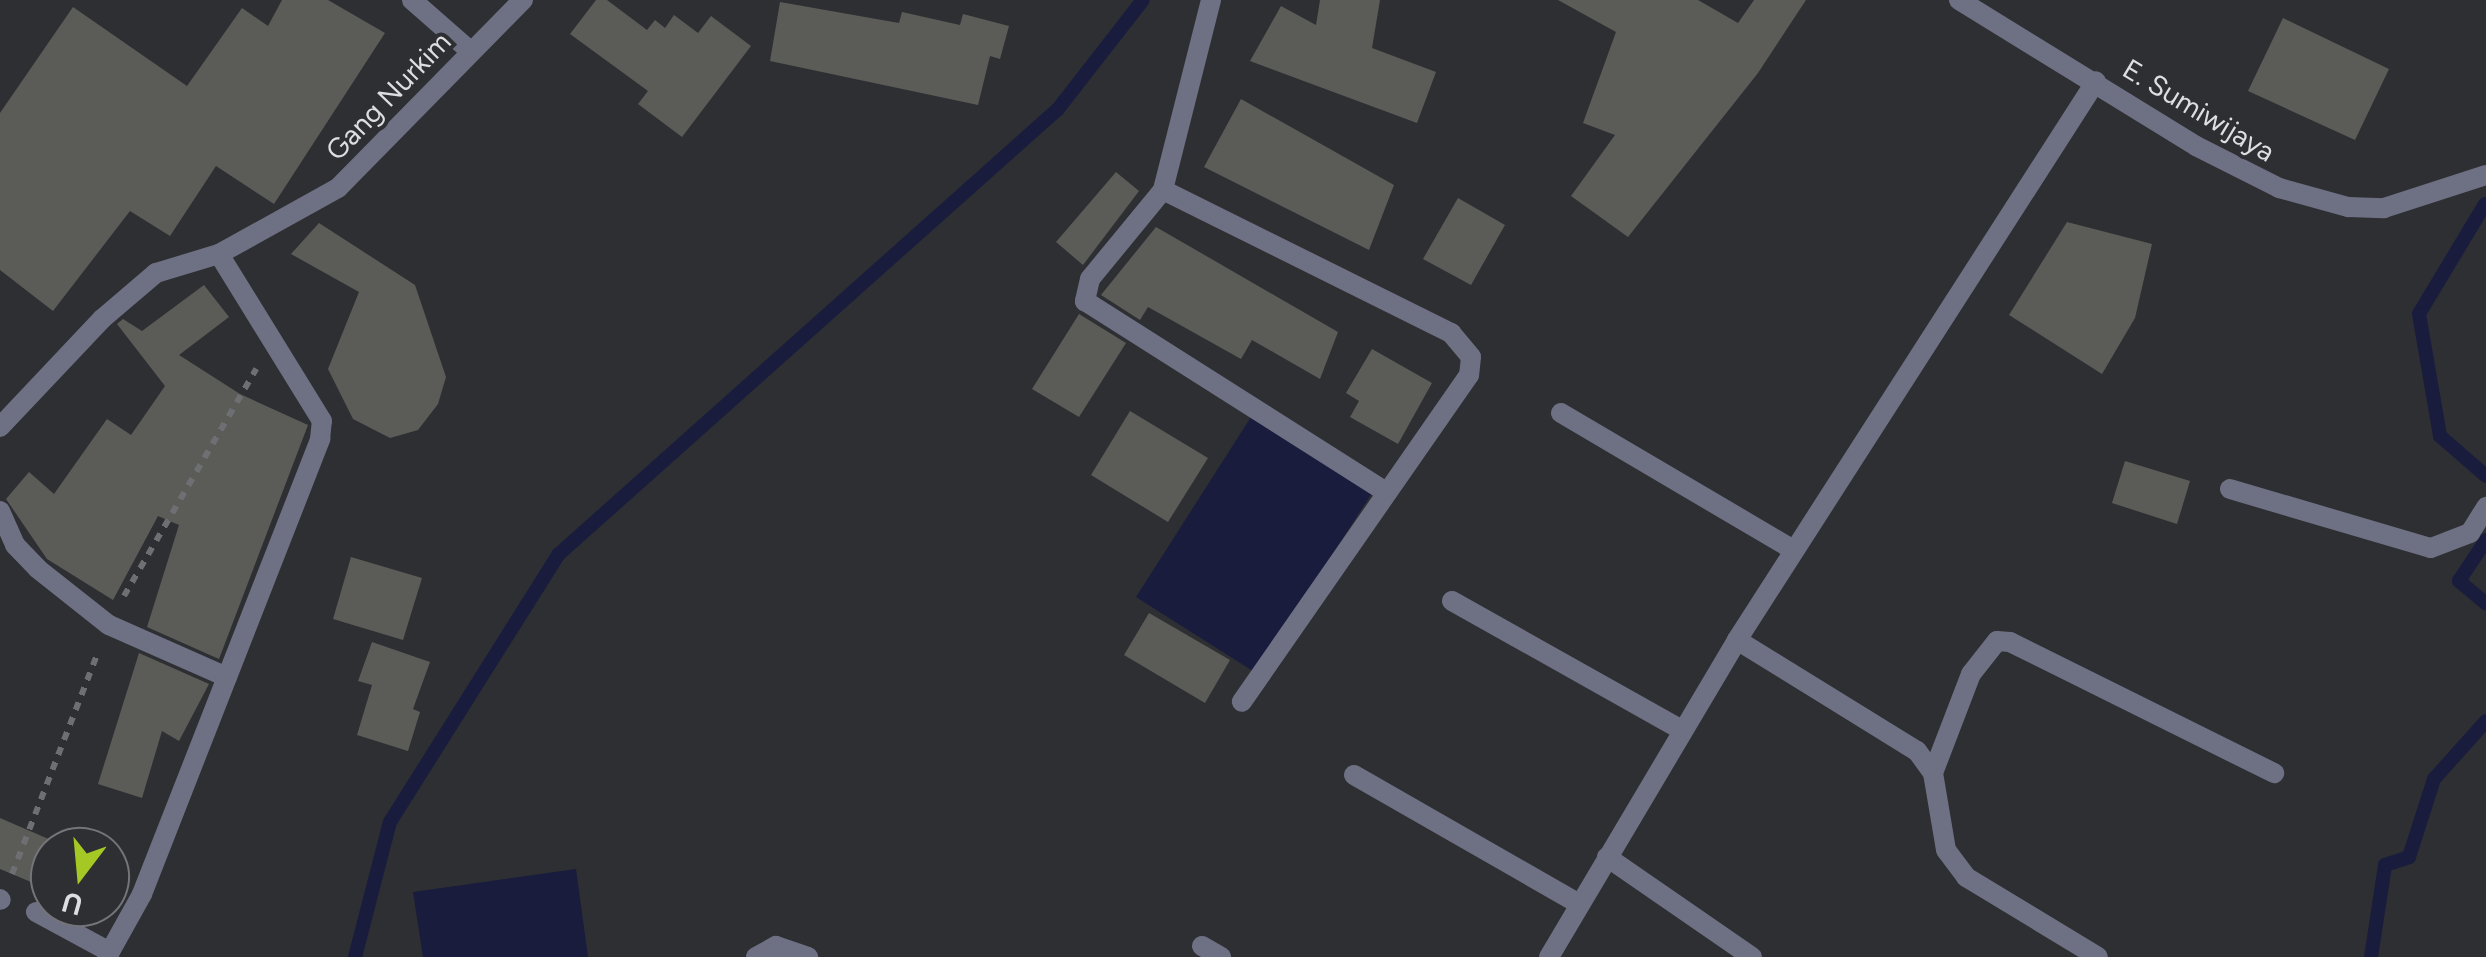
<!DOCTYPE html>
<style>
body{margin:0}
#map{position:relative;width:2486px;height:957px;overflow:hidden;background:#2e2f33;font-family:Figtree,sans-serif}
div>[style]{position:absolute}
.water>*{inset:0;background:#191c3d}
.stream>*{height:14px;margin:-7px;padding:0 7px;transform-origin:7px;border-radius:7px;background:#191c3d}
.building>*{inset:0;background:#5b5c58}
.path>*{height:6px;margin-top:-3px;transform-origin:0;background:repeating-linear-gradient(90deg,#6e6f72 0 8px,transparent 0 16px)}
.minor>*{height:20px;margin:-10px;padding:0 10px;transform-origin:10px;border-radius:10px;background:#6e7183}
span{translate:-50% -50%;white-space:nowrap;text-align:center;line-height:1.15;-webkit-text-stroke:8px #2e2f33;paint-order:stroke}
.street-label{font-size:28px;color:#dddee0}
.north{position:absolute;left:30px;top:827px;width:100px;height:100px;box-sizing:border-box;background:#2e2f33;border:2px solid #747578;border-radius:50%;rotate:196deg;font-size:28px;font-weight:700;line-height:40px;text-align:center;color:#dddee0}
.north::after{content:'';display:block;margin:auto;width:35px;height:45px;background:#a5c824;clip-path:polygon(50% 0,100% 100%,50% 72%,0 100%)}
</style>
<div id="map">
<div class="water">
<div style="clip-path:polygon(1251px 417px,1372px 493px,1256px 673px,1136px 597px)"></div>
<div style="clip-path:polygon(576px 869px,588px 957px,423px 957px,413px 892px)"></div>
</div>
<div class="stream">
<div style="left:2485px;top:204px;width:128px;rotate:121deg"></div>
<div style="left:2419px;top:314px;width:124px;rotate:80.2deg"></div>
<div style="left:2440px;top:436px;width:61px;rotate:41deg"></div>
<div style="left:2486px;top:540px;width:49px;rotate:123.4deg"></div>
<div style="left:2459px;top:581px;width:35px;rotate:40deg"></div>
<div style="left:355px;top:957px;width:139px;rotate:-75.5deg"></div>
<div style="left:390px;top:822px;width:317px;rotate:-57.8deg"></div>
<div style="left:559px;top:554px;width:669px;rotate:-41.73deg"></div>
<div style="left:1058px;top:109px;width:138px;rotate:-52.1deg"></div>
<div style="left:2371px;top:957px;width:93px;rotate:-81.3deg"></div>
<div style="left:2385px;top:865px;width:25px;rotate:-18deg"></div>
<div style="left:2409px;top:857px;width:82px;rotate:-72.2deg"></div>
<div style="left:2434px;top:779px;width:78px;rotate:-48.1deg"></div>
</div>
<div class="building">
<div style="clip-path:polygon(282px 0,328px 0,385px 33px,274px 204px,216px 166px,170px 236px,130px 211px,53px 311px,0 270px,0 113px,73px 7px,187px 86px,242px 8px,268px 26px)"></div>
<div style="clip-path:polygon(596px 0,607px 0,647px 30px,655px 20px,665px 28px,674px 15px,698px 33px,711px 16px,751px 46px,682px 137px,638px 104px,648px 91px,570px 34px)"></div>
<div style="clip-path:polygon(1320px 0,1380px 0,1372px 48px,1436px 72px,1417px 123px,1250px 61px,1281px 6px,1316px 25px)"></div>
<div style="clip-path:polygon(1558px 0,1698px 0,1738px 23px,1754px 0,1806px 0,1758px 73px,1628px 237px,1571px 196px,1615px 135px,1583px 123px,1616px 32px)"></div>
<div style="clip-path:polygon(780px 2px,899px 23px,902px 12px,960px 25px,963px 14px,1009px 26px,1000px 59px,990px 56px,978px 105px,770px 61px)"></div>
<div style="clip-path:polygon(2283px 18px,2389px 69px,2355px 140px,2248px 91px)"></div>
<div style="clip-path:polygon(1241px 99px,1394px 185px,1369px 250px,1204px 167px)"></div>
<div style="clip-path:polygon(1116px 172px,1139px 191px,1083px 265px,1056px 242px)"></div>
<div style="clip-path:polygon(1458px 198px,1505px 225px,1471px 285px,1423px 259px)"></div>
<div style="clip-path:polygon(2067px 222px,2152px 244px,2135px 318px,2102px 374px,2009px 315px)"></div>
<div style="clip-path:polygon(319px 223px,415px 285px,446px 377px,438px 404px,418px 430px,390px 438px,353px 419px,328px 369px,359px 292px,291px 254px)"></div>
<div style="clip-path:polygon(1156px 227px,1338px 332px,1320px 379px,1252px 340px,1241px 359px,1148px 307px,1140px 320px,1101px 295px)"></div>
<div style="clip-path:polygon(204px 285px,229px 317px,179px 355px,240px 394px,308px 425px,219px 659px,147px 627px,179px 525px,158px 516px,113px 600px,47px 559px,6px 499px,29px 472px,54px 494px,107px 419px,131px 435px,165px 386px,117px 324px,123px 319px,142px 331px)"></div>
<div style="clip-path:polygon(1079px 314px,1126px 343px,1079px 417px,1032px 389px)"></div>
<div style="clip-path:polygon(1372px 349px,1432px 383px,1398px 444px,1350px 417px,1359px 401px,1346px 393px)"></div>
<div style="clip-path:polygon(1130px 411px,1208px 458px,1168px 522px,1091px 475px)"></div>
<div style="clip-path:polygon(2125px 461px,2190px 481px,2177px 524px,2112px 503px)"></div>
<div style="clip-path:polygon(351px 557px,422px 578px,403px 640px,333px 619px)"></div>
<div style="clip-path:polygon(1149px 613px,1230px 660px,1205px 703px,1124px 655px)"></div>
<div style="clip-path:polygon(372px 642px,430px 662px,413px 709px,420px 712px,408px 751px,357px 735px,372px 685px,358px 681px)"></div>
<div style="clip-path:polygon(139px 653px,209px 684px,179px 741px,162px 731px,142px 798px,98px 784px)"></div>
<div style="clip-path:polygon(0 818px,67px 847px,50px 847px,50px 890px,0 869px)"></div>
</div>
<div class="path">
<div style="left:124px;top:596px;width:263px;rotate:-59.8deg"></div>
<div style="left:12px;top:874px;width:238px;rotate:-68.8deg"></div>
</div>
<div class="minor">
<div style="left:412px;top:0;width:77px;rotate:41.3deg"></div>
<div style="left:1211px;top:0;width:196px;rotate:104.2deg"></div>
<div style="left:1163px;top:190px;width:115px;rotate:129.4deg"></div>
<div style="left:1090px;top:279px;width:23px;rotate:103deg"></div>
<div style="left:1085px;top:301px;width:356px;rotate:32.4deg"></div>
<div style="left:1959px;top:0;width:278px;rotate:31.6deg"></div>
<div style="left:2196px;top:146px;width:93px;rotate:26.8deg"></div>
<div style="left:2279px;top:188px;width:72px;rotate:15.4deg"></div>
<div style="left:2348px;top:207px;width:36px;rotate:2deg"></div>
<div style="left:2384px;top:208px;width:107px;rotate:-17.9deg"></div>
<div style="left:1163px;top:190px;width:322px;rotate:26.4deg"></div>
<div style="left:1451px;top:333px;width:31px;rotate:50deg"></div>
<div style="left:1471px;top:357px;width:18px;rotate:96deg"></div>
<div style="left:1469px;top:375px;width:398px;rotate:124.8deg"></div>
<div style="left:1561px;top:413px;width:270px;rotate:30.5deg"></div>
<div style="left:0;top:427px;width:149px;rotate:-46.6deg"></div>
<div style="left:102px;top:319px;width:71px;rotate:-40.4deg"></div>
<div style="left:156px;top:273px;width:66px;rotate:-16.8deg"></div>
<div style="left:219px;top:254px;width:136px;rotate:-29deg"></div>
<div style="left:338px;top:188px;width:264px;rotate:-45.5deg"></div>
<div style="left:2230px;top:489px;width:209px;rotate:16.4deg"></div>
<div style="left:2431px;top:548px;width:42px;rotate:-21deg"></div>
<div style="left:2470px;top:533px;width:31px;rotate:-58deg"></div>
<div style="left:0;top:511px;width:37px;rotate:66deg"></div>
<div style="left:15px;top:545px;width:33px;rotate:46deg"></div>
<div style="left:38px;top:569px;width:90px;rotate:38.3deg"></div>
<div style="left:109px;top:625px;width:129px;rotate:23.8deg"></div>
<div style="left:1452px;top:601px;width:264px;rotate:29.3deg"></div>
<div style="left:1737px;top:640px;width:211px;rotate:31.7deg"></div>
<div style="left:1917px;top:751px;width:27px;rotate:54deg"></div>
<div style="left:1933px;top:773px;width:78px;rotate:80.4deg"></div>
<div style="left:1946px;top:850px;width:34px;rotate:53deg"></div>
<div style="left:1966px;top:877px;width:154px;rotate:31.2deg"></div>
<div style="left:1933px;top:773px;width:106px;rotate:-69deg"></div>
<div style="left:1971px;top:674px;width:42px;rotate:-51.8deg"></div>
<div style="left:1997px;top:641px;width:13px;rotate:4deg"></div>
<div style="left:2010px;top:642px;width:295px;rotate:26.4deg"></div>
<div style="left:1354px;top:775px;width:259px;rotate:29.8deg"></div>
<div style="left:1607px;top:857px;width:176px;rotate:34.6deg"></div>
<div style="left:0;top:899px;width:1px;rotate:45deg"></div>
<div style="left:36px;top:912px;width:84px;rotate:28.4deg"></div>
<div style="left:1202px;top:946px;width:22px;rotate:30deg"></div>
<div style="left:107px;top:957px;width:72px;rotate:-60.9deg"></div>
<div style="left:142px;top:894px;width:489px;rotate:-68.6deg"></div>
<div style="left:320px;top:439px;width:18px;rotate:-84deg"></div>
<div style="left:322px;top:421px;width:196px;rotate:-121.7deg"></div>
<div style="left:756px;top:957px;width:23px;rotate:-29deg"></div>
<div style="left:776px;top:946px;width:34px;rotate:19deg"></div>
<div style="left:1549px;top:957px;width:369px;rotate:-59.3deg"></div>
<div style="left:1737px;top:640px;width:664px;rotate:-57.29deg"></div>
</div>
<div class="street-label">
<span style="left:388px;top:96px;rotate:-46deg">Gang Nurkim</span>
<span style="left:2199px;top:110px;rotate:31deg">E. Sumiwijaya</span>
</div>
<div class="north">U</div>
</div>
